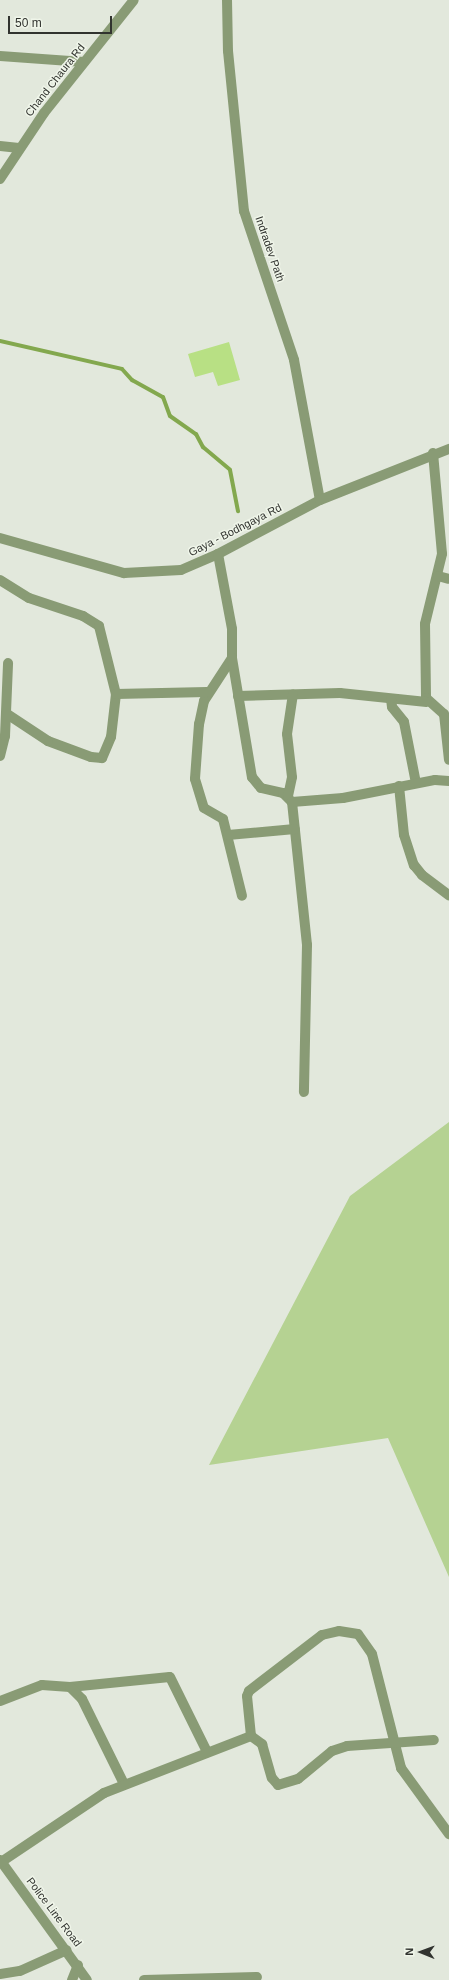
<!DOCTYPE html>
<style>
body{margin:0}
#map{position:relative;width:449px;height:1980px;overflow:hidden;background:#e2e8dc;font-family:Arial,sans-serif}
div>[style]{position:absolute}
.green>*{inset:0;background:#b5d292}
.stream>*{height:4px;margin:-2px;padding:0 2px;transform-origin:2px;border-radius:2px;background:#83a84e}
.building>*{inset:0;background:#b8e084}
.minor>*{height:10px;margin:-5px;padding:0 5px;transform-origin:5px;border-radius:5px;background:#899b75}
span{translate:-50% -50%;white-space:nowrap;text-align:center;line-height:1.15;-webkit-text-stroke:3px #eff5e9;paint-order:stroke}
.street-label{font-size:11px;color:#31332f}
.north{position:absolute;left:401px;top:1932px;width:40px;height:40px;-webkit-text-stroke:3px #eff5e9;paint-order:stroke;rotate:271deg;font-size:11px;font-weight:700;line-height:16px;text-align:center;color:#31332f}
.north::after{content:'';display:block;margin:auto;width:14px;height:18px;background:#31332f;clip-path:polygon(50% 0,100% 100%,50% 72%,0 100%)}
.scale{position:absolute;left:8px;top:16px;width:104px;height:18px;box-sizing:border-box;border:2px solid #31332f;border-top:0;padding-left:5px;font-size:12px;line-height:14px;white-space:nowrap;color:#31332f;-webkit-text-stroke:3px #eff5e9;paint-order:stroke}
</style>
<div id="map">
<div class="green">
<div style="clip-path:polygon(449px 1122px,449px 1577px,388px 1438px,209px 1465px,350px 1196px)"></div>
</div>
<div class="stream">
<div style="left:0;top:341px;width:125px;rotate:12.9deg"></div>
<div style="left:122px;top:369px;width:15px;rotate:48deg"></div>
<div style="left:132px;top:380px;width:35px;rotate:29deg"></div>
<div style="left:163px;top:397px;width:20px;rotate:70deg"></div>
<div style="left:170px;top:416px;width:32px;rotate:35deg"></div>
<div style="left:196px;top:434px;width:15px;rotate:62deg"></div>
<div style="left:203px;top:447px;width:35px;rotate:40deg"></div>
<div style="left:230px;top:470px;width:42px;rotate:79deg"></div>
</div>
<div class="building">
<div style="clip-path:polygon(229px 342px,240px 380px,218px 386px,213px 372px,195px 377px,188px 354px)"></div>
</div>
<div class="minor">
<div style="left:227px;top:0;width:51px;rotate:88.9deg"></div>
<div style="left:228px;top:51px;width:161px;rotate:84.3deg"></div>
<div style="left:244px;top:211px;width:157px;rotate:71.4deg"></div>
<div style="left:294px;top:360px;width:142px;rotate:79.5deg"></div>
<div style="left:0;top:56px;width:84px;rotate:4.1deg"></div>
<div style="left:0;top:146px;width:19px;rotate:6deg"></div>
<div style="left:0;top:179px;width:79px;rotate:-56.3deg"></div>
<div style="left:44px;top:113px;width:144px;rotate:-51.5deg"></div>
<div style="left:433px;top:453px;width:101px;rotate:84.9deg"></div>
<div style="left:442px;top:554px;width:72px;rotate:103.7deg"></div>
<div style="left:425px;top:624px;width:74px;rotate:89.2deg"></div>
<div style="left:426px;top:698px;width:24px;rotate:42deg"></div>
<div style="left:444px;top:714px;width:46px;rotate:83.8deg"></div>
<div style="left:0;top:538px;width:129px;rotate:15.8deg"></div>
<div style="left:124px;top:573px;width:57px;rotate:-3deg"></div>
<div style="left:181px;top:570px;width:40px;rotate:-23.4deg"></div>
<div style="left:218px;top:554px;width:115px;rotate:-27.9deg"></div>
<div style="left:320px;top:500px;width:139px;rotate:-21.6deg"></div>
<div style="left:218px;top:554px;width:76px;rotate:79.4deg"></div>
<div style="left:232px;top:629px;width:29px;rotate:90deg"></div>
<div style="left:232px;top:658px;width:51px;rotate:123.1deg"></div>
<div style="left:204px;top:701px;width:24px;rotate:102deg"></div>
<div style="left:199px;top:724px;width:55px;rotate:94.2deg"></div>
<div style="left:195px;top:779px;width:30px;rotate:73deg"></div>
<div style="left:204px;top:808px;width:22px;rotate:30deg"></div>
<div style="left:223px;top:819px;width:79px;rotate:76.1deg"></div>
<div style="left:438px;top:576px;width:11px;rotate:15deg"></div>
<div style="left:0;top:580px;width:34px;rotate:32deg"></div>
<div style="left:29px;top:598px;width:57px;rotate:18.4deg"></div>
<div style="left:83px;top:616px;width:19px;rotate:32deg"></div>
<div style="left:99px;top:626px;width:70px;rotate:76deg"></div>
<div style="left:116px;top:694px;width:43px;rotate:96.6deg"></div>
<div style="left:111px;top:737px;width:23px;rotate:113deg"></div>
<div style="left:102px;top:758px;width:11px;rotate:-175deg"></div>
<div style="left:91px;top:757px;width:46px;rotate:-159.6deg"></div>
<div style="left:48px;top:741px;width:49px;rotate:-146.6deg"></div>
<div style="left:232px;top:658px;width:121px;rotate:80.5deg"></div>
<div style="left:252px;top:777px;width:14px;rotate:51deg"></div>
<div style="left:261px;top:788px;width:23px;rotate:13deg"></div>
<div style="left:283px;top:793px;width:13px;rotate:45deg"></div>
<div style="left:292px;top:802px;width:144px;rotate:84deg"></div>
<div style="left:307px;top:945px;width:147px;rotate:91.2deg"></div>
<div style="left:116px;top:694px;width:91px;rotate:-1.3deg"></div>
<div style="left:238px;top:696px;width:102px;rotate:-1.7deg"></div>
<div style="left:340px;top:693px;width:87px;rotate:5.9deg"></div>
<div style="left:391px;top:699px;width:8px;rotate:83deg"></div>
<div style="left:392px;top:707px;width:19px;rotate:51deg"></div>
<div style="left:404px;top:722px;width:62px;rotate:78.9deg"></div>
<div style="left:0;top:756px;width:21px;rotate:-76deg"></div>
<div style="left:5px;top:736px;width:73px;rotate:-87.6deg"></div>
<div style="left:399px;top:786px;width:49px;rotate:84.2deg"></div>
<div style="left:404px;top:835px;width:32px;rotate:72deg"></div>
<div style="left:414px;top:865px;width:13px;rotate:51deg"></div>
<div style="left:422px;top:875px;width:34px;rotate:37deg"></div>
<div style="left:288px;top:796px;width:19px;rotate:-78deg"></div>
<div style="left:292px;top:777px;width:43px;rotate:-96.6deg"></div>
<div style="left:287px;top:734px;width:40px;rotate:-81.5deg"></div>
<div style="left:292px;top:802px;width:51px;rotate:-4.5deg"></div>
<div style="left:343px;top:798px;width:94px;rotate:-11.1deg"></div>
<div style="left:435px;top:780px;width:14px;rotate:4deg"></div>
<div style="left:228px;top:835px;width:67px;rotate:-5.1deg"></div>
<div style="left:70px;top:1687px;width:100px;rotate:-5.7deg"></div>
<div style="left:170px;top:1677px;width:84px;rotate:63.7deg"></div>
<div style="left:0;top:1701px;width:45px;rotate:-20.9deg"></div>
<div style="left:42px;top:1685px;width:28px;rotate:4deg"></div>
<div style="left:70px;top:1687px;width:17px;rotate:45deg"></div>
<div style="left:82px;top:1699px;width:95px;rotate:63.7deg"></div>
<div style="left:251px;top:1736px;width:40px;rotate:-95.7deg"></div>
<div style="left:247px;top:1696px;width:5px;rotate:-68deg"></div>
<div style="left:249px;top:1691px;width:92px;rotate:-37.5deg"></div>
<div style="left:322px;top:1635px;width:17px;rotate:-13deg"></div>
<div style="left:339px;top:1631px;width:19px;rotate:9deg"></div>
<div style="left:358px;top:1634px;width:24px;rotate:55deg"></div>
<div style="left:372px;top:1654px;width:118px;rotate:75.7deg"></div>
<div style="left:401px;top:1768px;width:82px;rotate:54deg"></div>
<div style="left:0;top:1860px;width:148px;rotate:54.1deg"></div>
<div style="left:1px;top:1862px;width:124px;rotate:-33.8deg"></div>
<div style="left:104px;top:1793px;width:158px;rotate:-21.2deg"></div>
<div style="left:251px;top:1736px;width:14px;rotate:36deg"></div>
<div style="left:262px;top:1744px;width:35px;rotate:74deg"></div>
<div style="left:272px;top:1778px;width:9px;rotate:49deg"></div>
<div style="left:278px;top:1785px;width:21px;rotate:-17deg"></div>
<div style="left:298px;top:1779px;width:44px;rotate:-39.5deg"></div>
<div style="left:332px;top:1751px;width:16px;rotate:-18deg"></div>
<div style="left:347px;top:1746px;width:87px;rotate:-3.9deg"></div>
<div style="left:0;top:1974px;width:20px;rotate:-9deg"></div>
<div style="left:20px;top:1971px;width:51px;rotate:-24.1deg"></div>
<div style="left:72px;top:1980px;width:16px;rotate:-68deg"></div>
<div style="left:144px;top:1980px;width:113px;rotate:-1.5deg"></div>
</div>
<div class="street-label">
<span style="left:55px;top:80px;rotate:-52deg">Chand Chaura Rd</span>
<span style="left:270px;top:249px;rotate:71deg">Indradev Path</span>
<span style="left:235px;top:530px;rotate:-27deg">Gaya - Bodhgaya Rd</span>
<span style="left:54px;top:1912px;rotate:53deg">Police Line Road</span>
</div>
<div class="north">N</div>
<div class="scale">50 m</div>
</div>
